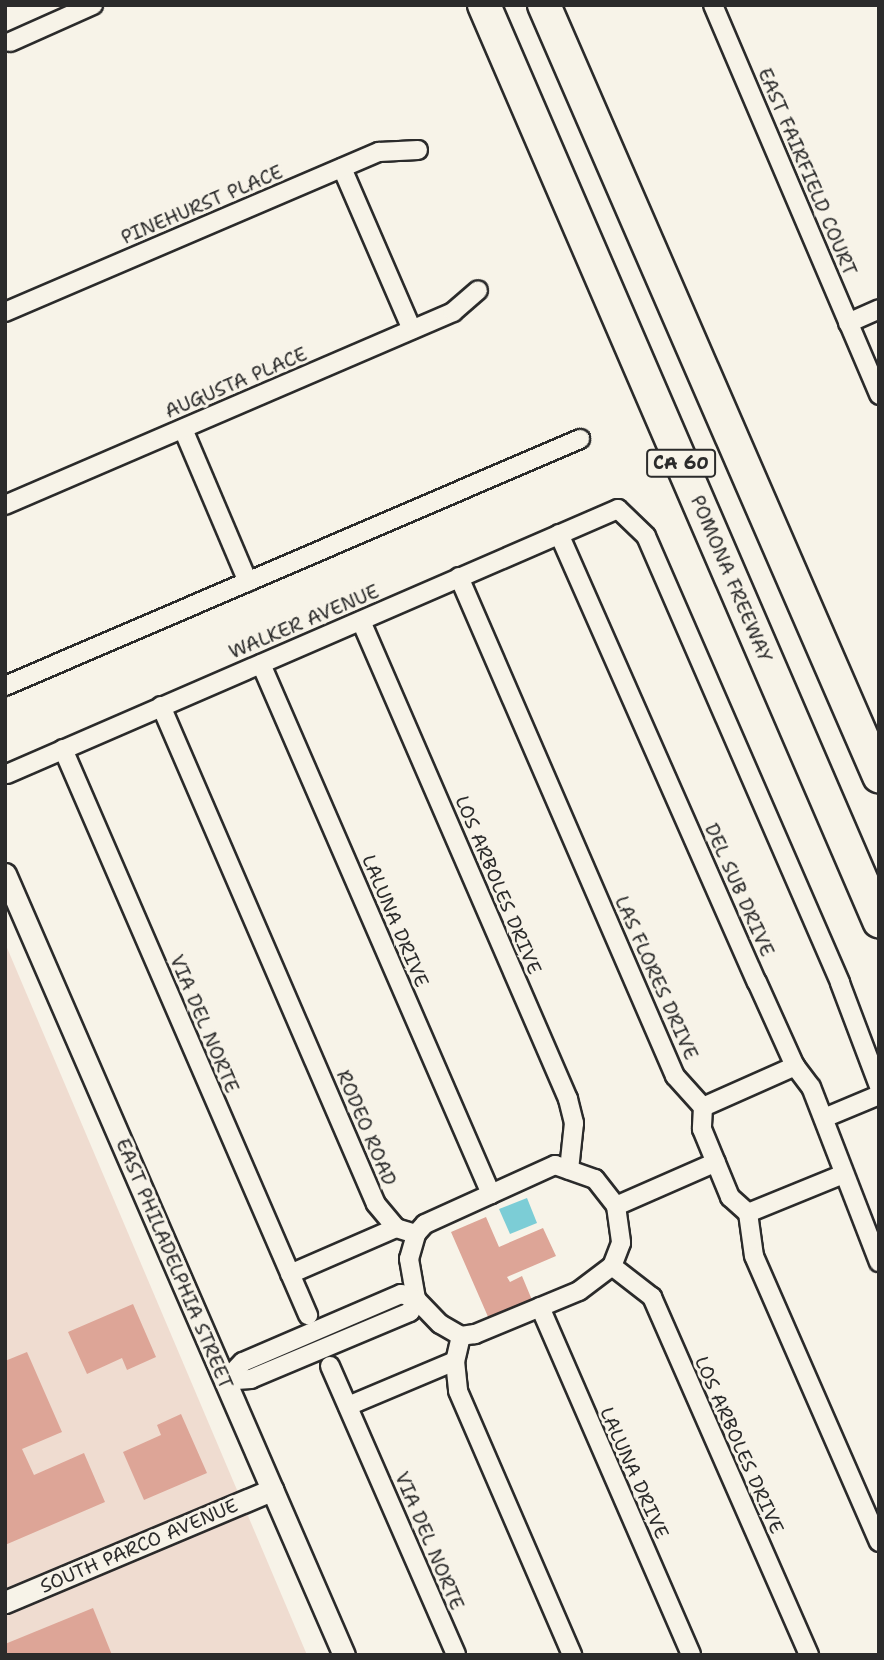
<!DOCTYPE html>
<style>
body{margin:0}
#map{position:relative;width:884px;height:1660px;overflow:hidden;background:#f7f3e8;font-family:"Shantell Sans",sans-serif}
div>[style]{position:absolute}
.built>*{inset:0;background:#efdcd0}
.water>*{inset:0;background:#7ccdd6}
.building>*{inset:0;background:#dda597}
.roads{filter:drop-shadow(2px 0 #2b2b2b) drop-shadow(-2px 0 #2b2b2b) drop-shadow(0 2px #2b2b2b) drop-shadow(0 -2px #2b2b2b)}
.minor>*{height:18px;margin:-9px;padding:0 9px;transform-origin:9px;border-radius:9px;background:#f7f3e8}
.tertiary>*{height:21px;margin:-10.5px;padding:0 10.5px;transform-origin:10.5px;border-radius:10.5px;background:#f7f3e8}
.motorway>*{height:32px;margin:-16px;padding:0 16px;transform-origin:16px;border-radius:16px;background:#f7f3e8}
span{translate:-50% -50%;white-space:nowrap;text-align:center;line-height:1.15;-webkit-text-stroke:6px #f7f3e8;paint-order:stroke}
.shield-label span{padding:2px 5px;background:#f7f3e8;border:2px solid;border-radius:5px;-webkit-text-stroke-width:0}
.shield-label{font-size:18px;color:#2b2b2b;font-weight:700}
.street-label{font-size:19px;color:#2b2b2b}
.frame{position:absolute;inset:0;border:7px solid #2b2b2b;pointer-events:none}
</style>
<div id="map">
<div class="built">
<div style="clip-path:polygon(5px 943px,307px 1655px,5px 1655px)"></div>
</div>
<div class="water">
<div style="clip-path:polygon(527px 1198px,537px 1223px,510px 1234px,499px 1209px)"></div>
</div>
<div class="building">
<div style="clip-path:polygon(486px 1217px,499px 1247px,543px 1228px,556px 1256px,507px 1277px,510px 1282px,522px 1276px,532px 1300px,489px 1319px,451px 1232px)"></div>
<div style="clip-path:polygon(133px 1304px,156px 1357px,127px 1370px,122px 1358px,87px 1374px,68px 1332px)"></div>
<div style="clip-path:polygon(27px 1352px,62px 1432px,22px 1449px,34px 1475px,84px 1453px,105px 1502px,5px 1545px,5px 1361px)"></div>
<div style="clip-path:polygon(181px 1414px,207px 1473px,144px 1500px,123px 1452px,161px 1435px,157px 1425px)"></div>
<div style="clip-path:polygon(93px 1608px,112px 1655px,5px 1655px,5px 1644px)"></div>
</div>
<div class="roads">
<div class="minor">
<div style="left:713px;top:5px;width:424px;rotate:66.9deg"></div>
<div style="left:10px;top:42px;width:91px;rotate:-24deg"></div>
<div style="left:342px;top:168px;width:176px;rotate:66.6deg"></div>
<div style="left:5px;top:312px;width:407px;rotate:-23.2deg"></div>
<div style="left:379px;top:152px;width:39px;rotate:-3deg"></div>
<div style="left:848px;top:323px;width:34px;rotate:-24deg"></div>
<div style="left:183px;top:429px;width:166px;rotate:67deg"></div>
<div style="left:5px;top:505px;width:488px;rotate:-23.3deg"></div>
<div style="left:453px;top:312px;width:33px;rotate:-41deg"></div>
<div style="left:559px;top:534px;width:490px;rotate:66.2deg"></div>
<div style="left:757px;top:982px;width:92px;rotate:65.7deg"></div>
<div style="left:795px;top:1066px;width:26px;rotate:53deg"></div>
<div style="left:811px;top:1087px;width:188px;rotate:68.8deg"></div>
<div style="left:459px;top:577px;width:544px;rotate:66.59deg"></div>
<div style="left:675px;top:1076px;width:42px;rotate:47.9deg"></div>
<div style="left:703px;top:1107px;width:22px;rotate:93deg"></div>
<div style="left:702px;top:1129px;width:74px;rotate:67.6deg"></div>
<div style="left:730px;top:1197px;width:24px;rotate:42deg"></div>
<div style="left:748px;top:1213px;width:43px;rotate:82.1deg"></div>
<div style="left:754px;top:1256px;width:312px;rotate:66.4deg"></div>
<div style="left:361px;top:621px;width:521px;rotate:66.58deg"></div>
<div style="left:568px;top:1099px;width:25px;rotate:76deg"></div>
<div style="left:574px;top:1123px;width:47px;rotate:96.1deg"></div>
<div style="left:261px;top:664px;width:578px;rotate:66.54deg"></div>
<div style="left:5px;top:686px;width:626px;rotate:-23.25deg"></div>
<div style="left:161px;top:706px;width:542px;rotate:66.65deg"></div>
<div style="left:376px;top:1204px;width:31px;rotate:50deg"></div>
<div style="left:396px;top:1228px;width:21px;rotate:17deg"></div>
<div style="left:63px;top:749px;width:617px;rotate:66.59deg"></div>
<div style="left:7px;top:774px;width:666px;rotate:-23.45deg"></div>
<div style="left:618px;top:509px;width:39px;rotate:44deg"></div>
<div style="left:646px;top:536px;width:487px;rotate:66.5deg"></div>
<div style="left:840px;top:983px;width:110px;rotate:69.3deg"></div>
<div style="left:703px;top:1107px;width:101px;rotate:-24deg"></div>
<div style="left:824px;top:1118px;width:60px;rotate:-22.7deg"></div>
<div style="left:555px;top:1165px;width:42px;rotate:19.3deg"></div>
<div style="left:595px;top:1179px;width:34px;rotate:52deg"></div>
<div style="left:616px;top:1206px;width:37px;rotate:82deg"></div>
<div style="left:621px;top:1243px;width:25px;rotate:111deg"></div>
<div style="left:612px;top:1266px;width:41px;rotate:142.9deg"></div>
<div style="left:579px;top:1291px;width:113px;rotate:157.5deg"></div>
<div style="left:475px;top:1334px;width:14px;rotate:172deg"></div>
<div style="left:461px;top:1336px;width:24px;rotate:-150deg"></div>
<div style="left:440px;top:1324px;width:35px;rotate:-134deg"></div>
<div style="left:416px;top:1299px;width:41px;rotate:-99.9deg"></div>
<div style="left:409px;top:1259px;width:26px;rotate:-74deg"></div>
<div style="left:416px;top:1234px;width:13px;rotate:-48deg"></div>
<div style="left:425px;top:1224px;width:143px;rotate:-24.4deg"></div>
<div style="left:616px;top:1206px;width:109px;rotate:-23.7deg"></div>
<div style="left:748px;top:1213px;width:100px;rotate:-22.2deg"></div>
<div style="left:612px;top:1266px;width:51px;rotate:37.8deg"></div>
<div style="left:652px;top:1297px;width:391px;rotate:66.3deg"></div>
<div style="left:290px;top:1274px;width:116px;rotate:-23.5deg"></div>
<div style="left:401px;top:1294px;width:16px;rotate:18deg"></div>
<div style="left:416px;top:1299px;width:14px;rotate:115deg"></div>
<div style="left:410px;top:1312px;width:173px;rotate:157.2deg"></div>
<div style="left:251px;top:1379px;width:26px;rotate:176deg"></div>
<div style="left:225px;top:1381px;width:26px;rotate:-47deg"></div>
<div style="left:243px;top:1362px;width:172px;rotate:-23.3deg"></div>
<div style="left:540px;top:1307px;width:379px;rotate:66.5deg"></div>
<div style="left:461px;top:1336px;width:26px;rotate:103deg"></div>
<div style="left:455px;top:1361px;width:30px;rotate:84deg"></div>
<div style="left:458px;top:1391px;width:288px;rotate:66.6deg"></div>
<div style="left:330px;top:1366px;width:315px;rotate:66.4deg"></div>
<div style="left:348px;top:1406px;width:116px;rotate:-22.8deg"></div>
</div>
<div class="tertiary">
<div style="left:5px;top:874px;width:851px;rotate:66.54deg"></div>
<div style="left:5px;top:1602px;width:290px;rotate:-22.8deg"></div>
</div>
<div class="motorway">
<div style="left:484px;top:5px;width:998px;rotate:66.67deg"></div>
<div style="left:544px;top:5px;width:841px;rotate:66.52deg"></div>
</div>
</div>
<div class="shield-label">
<span style="left:681px;top:463px">CA 60</span>
</div>
<div class="street-label">
<span style="left:807px;top:172px;rotate:67deg">EAST FAIRFIELD COURT</span>
<span style="left:202px;top:205px;rotate:-23deg">PINEHURST PLACE</span>
<span style="left:236px;top:383px;rotate:-23deg">AUGUSTA PLACE</span>
<span style="left:731px;top:579px;rotate:67deg">POMONA FREEWAY</span>
<span style="left:304px;top:622px;rotate:-23deg">WALKER AVENUE</span>
<span style="left:498px;top:885px;rotate:67deg">LOS ARBOLES DRIVE</span>
<span style="left:739px;top:890px;rotate:66deg">DEL SUB DRIVE</span>
<span style="left:395px;top:921px;rotate:67deg">LALUNA DRIVE</span>
<span style="left:656px;top:978px;rotate:66deg">LAS FLORES DRIVE</span>
<span style="left:204px;top:1024px;rotate:67deg">VIA DEL NORTE</span>
<span style="left:366px;top:1128px;rotate:67deg">RODEO ROAD</span>
<span style="left:174px;top:1264px;rotate:67deg">EAST PHILADELPHIA STREET</span>
<span style="left:739px;top:1445px;rotate:66deg">LOS ARBOLES DRIVE</span>
<span style="left:634px;top:1473px;rotate:66deg">LALUNA DRIVE</span>
<span style="left:429px;top:1541px;rotate:67deg">VIA DEL NORTE</span>
<span style="left:139px;top:1546px;rotate:-23deg">SOUTH PARCO AVENUE</span>
</div>
<div class="frame"></div>
</div>
